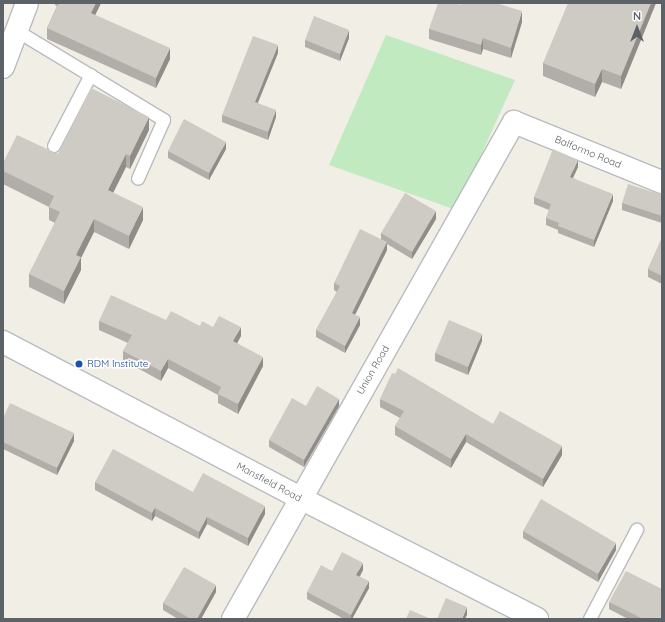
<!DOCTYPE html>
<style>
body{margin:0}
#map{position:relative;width:665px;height:622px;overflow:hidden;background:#f1eee6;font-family:Quicksand,sans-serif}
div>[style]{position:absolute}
.green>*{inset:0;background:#c2eac0}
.roads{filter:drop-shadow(1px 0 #b8bcc0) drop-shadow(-1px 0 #b8bcc0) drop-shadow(0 1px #b8bcc0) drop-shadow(0 -1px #b8bcc0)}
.service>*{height:12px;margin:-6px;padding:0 6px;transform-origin:6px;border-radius:6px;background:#fff}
.minor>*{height:22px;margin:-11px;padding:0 11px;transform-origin:11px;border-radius:11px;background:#fff}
.wall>*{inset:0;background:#b1aea9}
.shaded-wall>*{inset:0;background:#908d89}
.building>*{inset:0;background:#cecac4}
.dots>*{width:11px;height:11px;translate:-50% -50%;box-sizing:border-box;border:2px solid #fff;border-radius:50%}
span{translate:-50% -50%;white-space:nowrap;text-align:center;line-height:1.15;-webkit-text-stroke:3.5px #fff;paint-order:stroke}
.street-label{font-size:10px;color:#5d6267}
.transit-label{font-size:10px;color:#164399}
.left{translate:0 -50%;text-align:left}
.frame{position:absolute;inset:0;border:4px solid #5d6267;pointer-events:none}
.north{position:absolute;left:617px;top:8px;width:40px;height:40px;-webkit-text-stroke:3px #fff;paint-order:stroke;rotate:0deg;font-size:11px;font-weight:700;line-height:16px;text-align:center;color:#5d6267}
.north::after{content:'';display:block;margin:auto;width:14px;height:18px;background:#5d6267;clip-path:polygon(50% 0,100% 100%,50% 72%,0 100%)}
</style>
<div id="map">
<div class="green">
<div style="clip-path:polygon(386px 35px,515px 80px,456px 210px,329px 165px)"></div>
</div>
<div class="roads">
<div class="service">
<div style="left:17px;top:31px;width:172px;rotate:31.2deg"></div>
<div style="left:164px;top:120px;width:64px;rotate:113.8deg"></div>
<div style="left:54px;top:146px;width:80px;rotate:-62.5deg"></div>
<div style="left:590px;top:619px;width:101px;rotate:-62.2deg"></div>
</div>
<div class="minor">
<div style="left:3px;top:67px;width:68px;rotate:-69.4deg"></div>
<div style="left:3px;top:342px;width:335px;rotate:27.7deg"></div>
<div style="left:300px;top:498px;width:266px;rotate:27deg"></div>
<div style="left:233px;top:619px;width:571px;rotate:-60.52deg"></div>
<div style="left:514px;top:122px;width:160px;rotate:22.1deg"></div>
</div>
</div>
<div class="wall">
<div style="clip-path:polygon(55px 3px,101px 3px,95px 15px,170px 59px,156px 88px,47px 39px,47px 28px,57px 6px,55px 5px)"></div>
<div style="clip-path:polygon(656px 3px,621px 89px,602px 82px,595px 97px,543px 76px,543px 63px)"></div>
<div style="clip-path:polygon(522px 22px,511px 58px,483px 49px,481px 55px,429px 39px,429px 29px)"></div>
<div style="clip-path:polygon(349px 38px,340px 61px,305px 47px,305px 40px)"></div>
<div style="clip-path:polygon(278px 53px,258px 103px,276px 117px,268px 140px,222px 122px,222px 115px)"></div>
<div style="clip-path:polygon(149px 130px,130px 169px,126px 167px,113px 193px,143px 220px,129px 249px,94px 232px,81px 258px,81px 270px,64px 304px,29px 287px,29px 274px,55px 223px,49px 220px,49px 207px,3px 184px,3px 163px,58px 154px)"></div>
<div style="clip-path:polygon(226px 149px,209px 180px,168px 158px,168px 151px)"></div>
<div style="clip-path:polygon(578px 167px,573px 178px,613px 201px,594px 247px,558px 233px,558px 230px,546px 225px,546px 218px,549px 210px,534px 204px,534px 197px)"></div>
<div style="clip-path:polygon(662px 195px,662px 223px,622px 210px,622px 203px)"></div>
<div style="clip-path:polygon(436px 219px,412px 259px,387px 244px,387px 250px,355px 315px,360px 325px,345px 353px,316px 337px,316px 330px,337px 292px,334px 290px,334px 283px,381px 239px,381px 233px)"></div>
<div style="clip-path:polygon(662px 238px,662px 284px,648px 277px,648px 269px)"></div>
<div style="clip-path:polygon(166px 320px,200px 326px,213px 327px,241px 336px,237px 343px,263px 366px,238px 414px,218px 403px,218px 395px,168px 368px,161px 381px,123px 360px,123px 351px,128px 343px,99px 330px,99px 321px)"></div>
<div style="clip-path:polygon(482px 341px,468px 375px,435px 361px,435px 353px)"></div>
<div style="clip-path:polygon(380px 399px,493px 424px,562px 455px,543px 487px,466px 442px,451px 468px,395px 435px,395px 426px,400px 418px,380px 407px)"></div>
<div style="clip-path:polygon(306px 406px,339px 406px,304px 467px,269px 447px,269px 440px)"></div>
<div style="clip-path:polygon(3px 418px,74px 441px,57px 475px,3px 449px)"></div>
<div style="clip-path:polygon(95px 482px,193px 492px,265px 514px,248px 546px,207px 524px,199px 539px,155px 516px,152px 521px,95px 490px)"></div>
<div style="clip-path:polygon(523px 531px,616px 550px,598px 582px,523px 538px)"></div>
<div style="clip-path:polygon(363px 570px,360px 577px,369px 588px,352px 619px,344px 619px,307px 599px,307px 592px,332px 571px)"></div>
<div style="clip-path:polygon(216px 592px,201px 619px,178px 619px,163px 610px,163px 603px)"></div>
<div style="clip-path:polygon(609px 602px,662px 619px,628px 619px,609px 609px)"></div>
</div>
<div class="shaded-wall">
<div style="clip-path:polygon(96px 3px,101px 3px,91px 24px,91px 13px)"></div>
<div style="clip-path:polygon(651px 3px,656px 3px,621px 89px,621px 76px)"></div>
<div style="clip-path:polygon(522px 11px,522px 22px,511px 58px,511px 48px)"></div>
<div style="clip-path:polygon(349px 30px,349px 38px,340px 61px,340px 54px)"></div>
<div style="clip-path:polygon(483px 38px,483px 49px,481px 55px,481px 45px)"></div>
<div style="clip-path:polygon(278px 45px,278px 53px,255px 109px,255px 102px)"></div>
<div style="clip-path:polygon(170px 48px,170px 59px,156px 88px,156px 78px)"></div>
<div style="clip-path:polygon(602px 69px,602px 82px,595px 97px,595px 84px)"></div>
<div style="clip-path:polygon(276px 110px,276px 117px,268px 140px,268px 132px)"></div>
<div style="clip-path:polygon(149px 117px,149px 130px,130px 169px,130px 156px)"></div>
<div style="clip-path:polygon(226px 142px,226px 149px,209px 180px,209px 173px)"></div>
<div style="clip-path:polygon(126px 154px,126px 167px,108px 203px,108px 190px)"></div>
<div style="clip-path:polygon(578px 160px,578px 167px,570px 184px,570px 177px)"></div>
<div style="clip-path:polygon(613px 194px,613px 201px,594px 247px,594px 240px)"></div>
<div style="clip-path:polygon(143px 207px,143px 220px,129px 249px,129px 236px)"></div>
<div style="clip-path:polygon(436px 211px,436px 219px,412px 259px,412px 252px)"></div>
<div style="clip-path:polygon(94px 219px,94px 232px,81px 258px,81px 270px,64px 304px,64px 291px,76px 255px)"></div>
<div style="clip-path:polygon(387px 242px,387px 250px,352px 321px,352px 313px)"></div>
<div style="clip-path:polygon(360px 317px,360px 325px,345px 353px,345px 346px)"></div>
<div style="clip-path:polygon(241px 327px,241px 336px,233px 351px,233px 341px)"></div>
<div style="clip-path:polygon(482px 334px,482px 341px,468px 375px,468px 367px)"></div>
<div style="clip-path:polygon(263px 357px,263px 366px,238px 414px,238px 404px)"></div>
<div style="clip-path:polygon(168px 359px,168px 368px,161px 381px,161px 371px)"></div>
<div style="clip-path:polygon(339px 399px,339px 406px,304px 467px,304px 460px)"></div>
<div style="clip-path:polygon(74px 433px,74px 441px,57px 475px,57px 468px)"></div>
<div style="clip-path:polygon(466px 434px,466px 442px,451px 468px,451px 459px)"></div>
<div style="clip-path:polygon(562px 446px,562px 455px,543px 487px,543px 479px)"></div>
<div style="clip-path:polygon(265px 506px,265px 514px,248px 546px,248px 538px)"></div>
<div style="clip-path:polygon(155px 508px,155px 516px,152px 521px,152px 513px)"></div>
<div style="clip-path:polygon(207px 517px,207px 524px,199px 539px,199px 532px)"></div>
<div style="clip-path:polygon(616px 543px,616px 550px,598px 582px,598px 574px)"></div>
<div style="clip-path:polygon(363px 563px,363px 570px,356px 582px,356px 575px)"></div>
<div style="clip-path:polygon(369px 581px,369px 588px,352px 619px,351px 619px,351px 615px)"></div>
<div style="clip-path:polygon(216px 585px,216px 592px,201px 619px,197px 619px)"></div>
<div style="clip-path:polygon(467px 607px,467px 615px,465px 619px,462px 619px)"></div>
</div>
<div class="building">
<div style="clip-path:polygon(59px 3px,96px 3px,91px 13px,170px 48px,156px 78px,47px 28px)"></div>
<div style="clip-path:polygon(438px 3px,456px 3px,460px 5px,461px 3px,496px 3px,522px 11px,511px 48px,483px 38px,481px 45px,429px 29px)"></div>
<div style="clip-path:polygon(568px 3px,651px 3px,621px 76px,602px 69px,595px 84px,543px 63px)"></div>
<div style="clip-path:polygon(314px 16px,349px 30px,340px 54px,305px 40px)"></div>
<div style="clip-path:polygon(253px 36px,278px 45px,255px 102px,276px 110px,268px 132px,222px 115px)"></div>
<div style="clip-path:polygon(91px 88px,149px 117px,130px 156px,126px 154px,108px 190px,143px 207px,129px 236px,94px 219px,76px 255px,81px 257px,64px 291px,29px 274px,60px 212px,49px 207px,54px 196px,3px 171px,3px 163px,17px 135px,58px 154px)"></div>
<div style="clip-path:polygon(184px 119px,226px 142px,209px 173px,168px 151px)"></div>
<div style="clip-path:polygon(553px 149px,578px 160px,570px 177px,613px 194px,594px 240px,558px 226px,559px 223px,546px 218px,551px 204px,534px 197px)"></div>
<div style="clip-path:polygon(628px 184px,662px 195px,662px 216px,622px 203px)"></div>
<div style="clip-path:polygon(405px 193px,436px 211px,412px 252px,381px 233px)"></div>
<div style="clip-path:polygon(360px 229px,387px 242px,352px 313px,360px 317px,345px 346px,316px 330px,340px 286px,334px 283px)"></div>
<div style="clip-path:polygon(662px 238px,662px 276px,648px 269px)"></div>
<div style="clip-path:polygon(111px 295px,166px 320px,171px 311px,200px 326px,202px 321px,213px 327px,219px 316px,241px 327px,233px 341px,263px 357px,238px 404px,218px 394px,221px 387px,168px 359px,161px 371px,123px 351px,132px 335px,99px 321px)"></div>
<div style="clip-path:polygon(449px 320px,482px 334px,468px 367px,435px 353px)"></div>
<div style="clip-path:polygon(398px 368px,493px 424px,500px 411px,562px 446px,543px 479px,466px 434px,451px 459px,395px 426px,404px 411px,380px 399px,392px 373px,395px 374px)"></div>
<div style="clip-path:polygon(317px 386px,339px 399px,304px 460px,269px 440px,292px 398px,306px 406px)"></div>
<div style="clip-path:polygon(10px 403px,74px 433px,57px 468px,3px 442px,3px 418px)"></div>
<div style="clip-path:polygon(113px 449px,193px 492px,203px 473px,265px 506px,248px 538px,207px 517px,199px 532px,155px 508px,152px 513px,95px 482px)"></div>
<div style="clip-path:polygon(541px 499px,616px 543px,598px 574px,523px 531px)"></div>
<div style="clip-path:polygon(342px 552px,363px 563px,356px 575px,369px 581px,351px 615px,307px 592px,321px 565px,332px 571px)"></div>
<div style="clip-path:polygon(184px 567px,216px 585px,197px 619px,191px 619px,163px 603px)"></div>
<div style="clip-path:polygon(626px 571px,662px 589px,662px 615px,660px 619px,643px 619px,609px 602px)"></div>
<div style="clip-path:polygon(446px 598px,467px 607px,462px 619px,437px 619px)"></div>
<div style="clip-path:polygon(410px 610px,431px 619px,406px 619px)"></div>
</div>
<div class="dots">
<div style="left:79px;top:364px;background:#1a4fb4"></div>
</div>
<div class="street-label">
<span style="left:588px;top:152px;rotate:22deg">Balformo Road</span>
<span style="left:373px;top:370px;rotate:-60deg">Union Road</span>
<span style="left:269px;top:482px;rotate:28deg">Mansfield Road</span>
</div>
<div class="transit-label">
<span class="left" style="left:87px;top:364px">RDM Institute</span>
</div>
<div class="frame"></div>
<div class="north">N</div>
</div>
